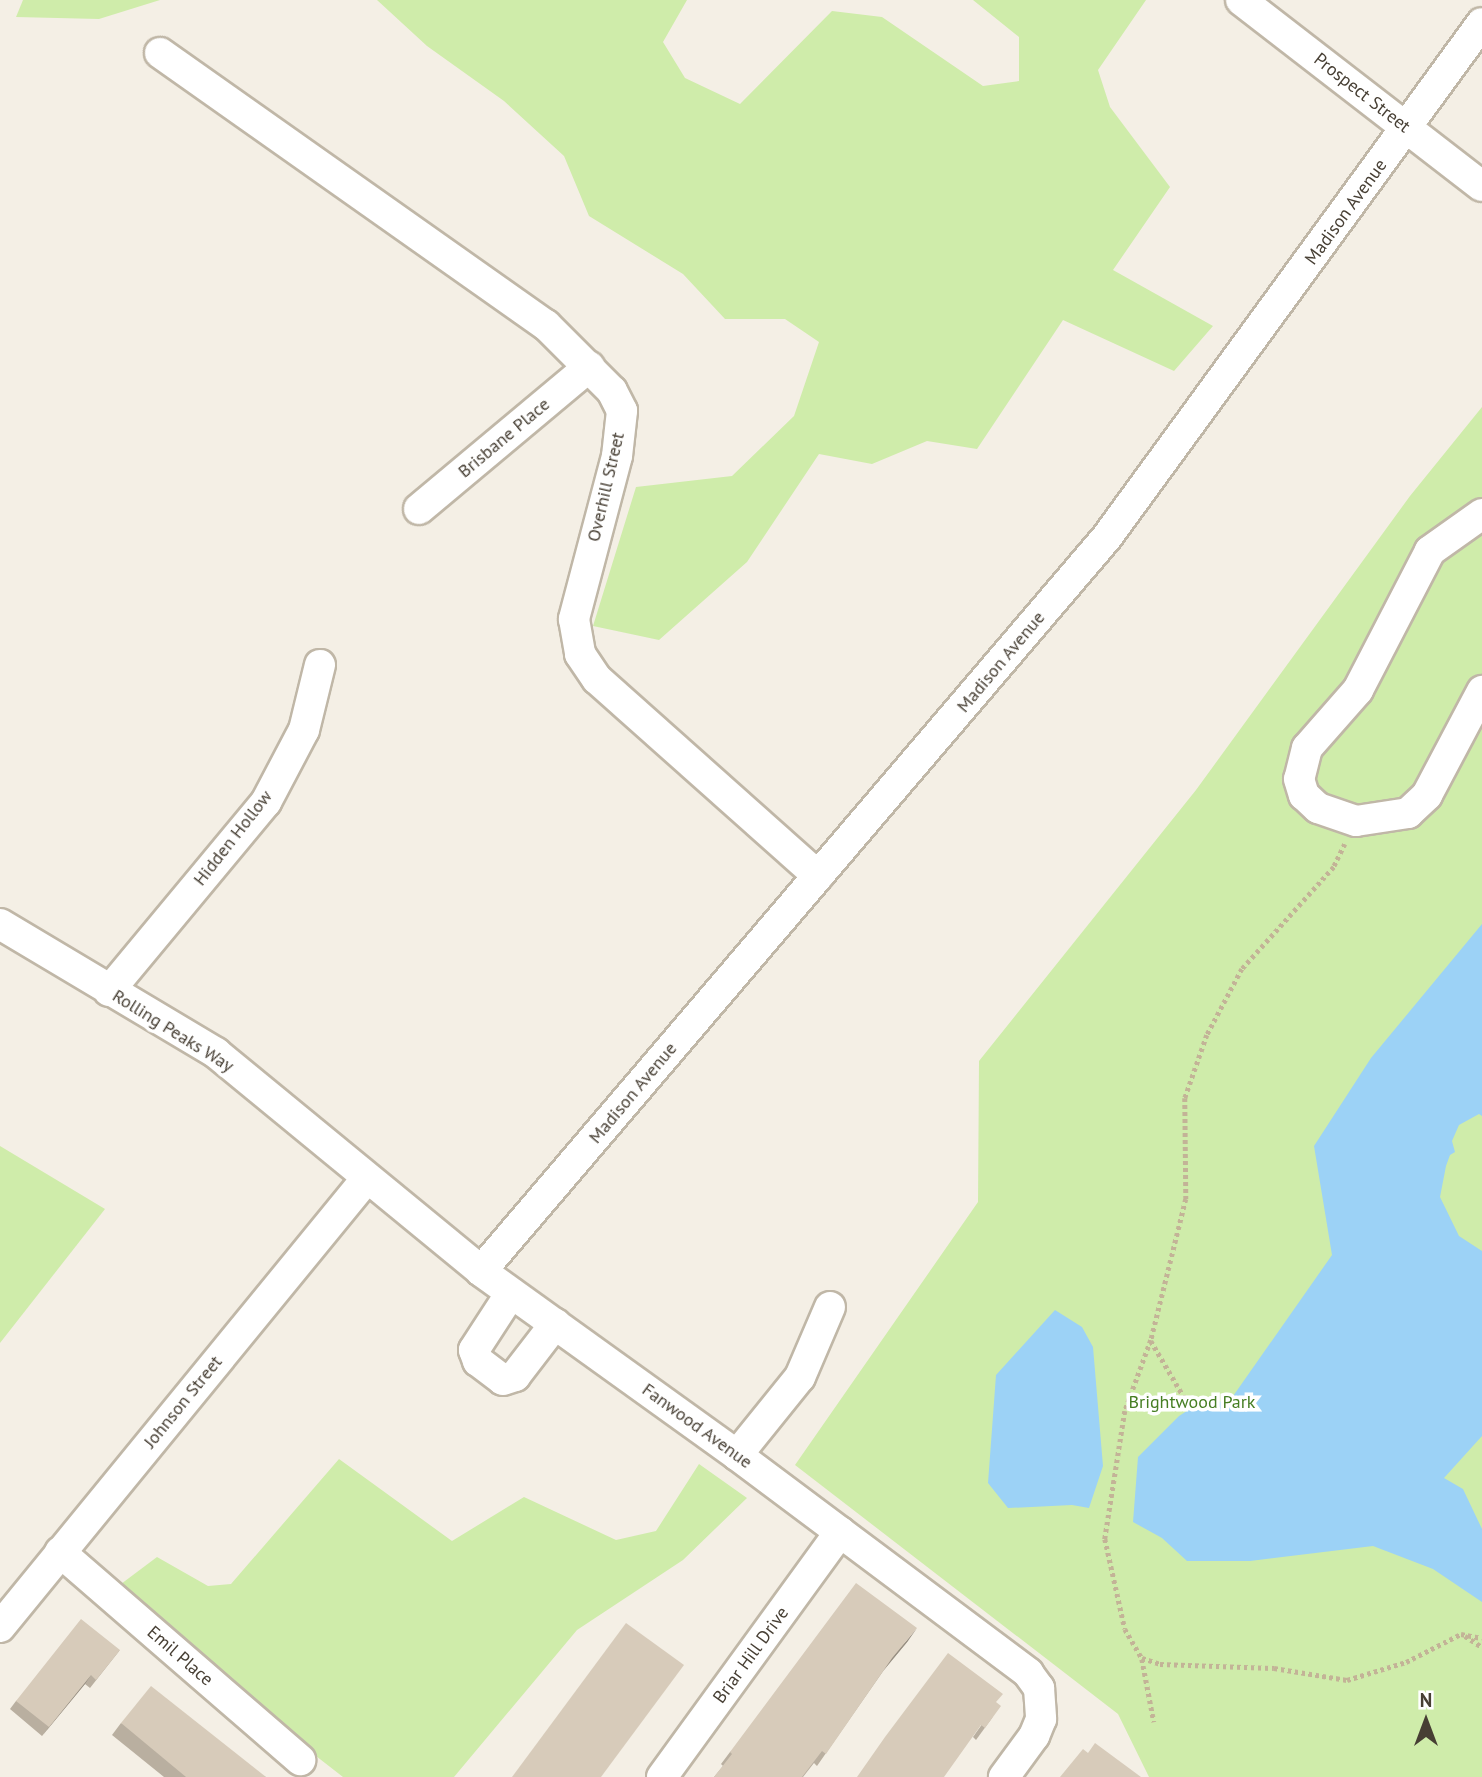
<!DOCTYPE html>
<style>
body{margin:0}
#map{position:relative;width:1482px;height:1777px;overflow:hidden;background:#f4efe5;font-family:"PT Sans",sans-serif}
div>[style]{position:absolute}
.green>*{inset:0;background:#cfecaa}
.water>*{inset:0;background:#9cd2f6}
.path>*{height:4.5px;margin-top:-2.25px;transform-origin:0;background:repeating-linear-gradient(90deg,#c3b397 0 3.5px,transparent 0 7px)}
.roads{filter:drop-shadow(2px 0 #c0b7a7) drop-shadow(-2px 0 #c0b7a7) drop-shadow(0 2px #c0b7a7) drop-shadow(0 -2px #c0b7a7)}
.minor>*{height:30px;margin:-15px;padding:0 15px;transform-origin:15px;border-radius:15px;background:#fff}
.wall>*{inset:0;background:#b9afa0}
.shaded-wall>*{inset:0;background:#968e82}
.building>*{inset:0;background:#d7cbba}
span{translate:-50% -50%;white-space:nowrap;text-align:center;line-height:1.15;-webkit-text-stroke:7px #fff;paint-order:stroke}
.street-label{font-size:18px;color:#473f34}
.park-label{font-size:18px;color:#467e23}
.north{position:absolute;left:1391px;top:1686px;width:70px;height:70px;-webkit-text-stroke:5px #fff;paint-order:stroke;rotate:0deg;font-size:19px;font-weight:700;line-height:28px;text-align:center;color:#473f34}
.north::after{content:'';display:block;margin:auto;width:24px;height:32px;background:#473f34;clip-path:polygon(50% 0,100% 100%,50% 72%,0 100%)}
</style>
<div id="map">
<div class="green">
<div style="clip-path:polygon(23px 0,160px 0,99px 19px,16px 17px)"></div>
<div style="clip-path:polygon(377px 0,687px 0,663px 42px,685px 78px,740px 104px,832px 11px,882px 17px,983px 86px,1019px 81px,1019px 37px,973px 0,1146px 0,1098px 70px,1110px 107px,1170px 187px,1113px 270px,1213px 326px,1174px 371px,1063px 320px,977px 449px,927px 441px,872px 464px,819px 454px,747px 562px,659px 640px,593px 626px,636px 487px,732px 476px,794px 416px,819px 342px,785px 319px,725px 319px,683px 274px,589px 216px,564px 156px,504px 101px,427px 46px)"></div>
<div style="clip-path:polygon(1482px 407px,1482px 1777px,1149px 1777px,1118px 1714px,795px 1465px,978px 1202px,979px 1061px,1196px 790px,1410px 496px)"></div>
<div style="clip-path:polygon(0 1146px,105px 1209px,0 1343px)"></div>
<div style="clip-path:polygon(339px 1459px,452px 1541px,524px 1497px,616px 1540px,656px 1531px,699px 1464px,747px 1498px,683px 1560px,577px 1630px,454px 1777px,343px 1777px,298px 1742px,121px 1584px,157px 1557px,208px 1586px,231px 1584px)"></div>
</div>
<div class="water">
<div style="clip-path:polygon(1482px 924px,1482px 1116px,1479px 1114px,1459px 1125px,1452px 1141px,1455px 1152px,1450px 1155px,1446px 1166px,1440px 1197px,1459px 1236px,1482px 1251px,1482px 1436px,1444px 1478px,1463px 1489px,1482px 1529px,1482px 1602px,1433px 1569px,1373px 1546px,1250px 1561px,1187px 1561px,1162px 1538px,1133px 1522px,1138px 1457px,1179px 1416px,1190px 1409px,1231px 1399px,1332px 1255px,1314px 1146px,1371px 1058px)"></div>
<div style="clip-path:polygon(1055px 1310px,1082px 1327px,1093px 1347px,1103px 1466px,1089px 1508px,1072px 1505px,1008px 1508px,988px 1483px,996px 1375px)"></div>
</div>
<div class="path">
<div style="left:1345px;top:844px;width:25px;rotate:116deg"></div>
<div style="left:1334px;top:867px;width:137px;rotate:132deg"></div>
<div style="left:1242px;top:969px;width:75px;rotate:117.9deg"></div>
<div style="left:1207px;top:1035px;width:67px;rotate:109.2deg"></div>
<div style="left:1185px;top:1098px;width:101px;rotate:89.4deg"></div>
<div style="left:1186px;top:1199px;width:145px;rotate:103.9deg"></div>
<div style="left:1151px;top:1340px;width:76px;rotate:110.1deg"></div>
<div style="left:1125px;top:1411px;width:130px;rotate:98.9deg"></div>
<div style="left:1105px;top:1539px;width:92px;rotate:77.5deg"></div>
<div style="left:1125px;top:1629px;width:34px;rotate:60deg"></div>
<div style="left:1142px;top:1658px;width:19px;rotate:18deg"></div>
<div style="left:1160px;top:1664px;width:114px;rotate:2deg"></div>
<div style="left:1274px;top:1668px;width:74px;rotate:9.3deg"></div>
<div style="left:1347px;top:1680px;width:62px;rotate:-17deg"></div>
<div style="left:1406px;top:1662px;width:62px;rotate:-27deg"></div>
<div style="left:1461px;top:1634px;width:21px;rotate:11deg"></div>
<div style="left:1151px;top:1341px;width:71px;rotate:59.5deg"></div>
<div style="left:1465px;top:1636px;width:20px;rotate:33deg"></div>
<div style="left:1142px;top:1659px;width:64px;rotate:79.2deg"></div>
</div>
<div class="roads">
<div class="minor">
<div style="left:1241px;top:0;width:304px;rotate:37.7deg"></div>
<div style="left:160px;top:53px;width:472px;rotate:35.2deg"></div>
<div style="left:546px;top:325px;width:93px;rotate:45deg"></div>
<div style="left:612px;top:391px;width:22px;rotate:63deg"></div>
<div style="left:622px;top:411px;width:45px;rotate:96.3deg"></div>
<div style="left:617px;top:456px;width:169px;rotate:104.8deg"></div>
<div style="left:574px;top:619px;width:36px;rotate:80deg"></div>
<div style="left:580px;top:654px;width:30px;rotate:56deg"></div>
<div style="left:597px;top:679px;width:296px;rotate:41.7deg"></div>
<div style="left:419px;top:509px;width:222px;rotate:-39.9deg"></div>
<div style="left:1482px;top:514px;width:64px;rotate:144.6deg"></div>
<div style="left:1430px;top:551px;width:157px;rotate:117.4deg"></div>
<div style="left:1358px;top:690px;width:77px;rotate:131.3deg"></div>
<div style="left:1307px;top:748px;width:32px;rotate:104deg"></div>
<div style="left:1299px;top:779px;width:17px;rotate:73deg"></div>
<div style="left:1304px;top:795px;width:19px;rotate:43deg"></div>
<div style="left:1318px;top:808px;width:40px;rotate:18.9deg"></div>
<div style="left:1356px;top:821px;width:53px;rotate:-8.7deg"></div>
<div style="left:1408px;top:813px;width:26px;rotate:-43deg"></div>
<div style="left:1427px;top:795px;width:118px;rotate:-62.1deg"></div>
<div style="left:0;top:924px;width:252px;rotate:30.8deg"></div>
<div style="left:216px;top:1053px;width:343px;rotate:39.4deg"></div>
<div style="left:481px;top:1271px;width:315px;rotate:35.7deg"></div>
<div style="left:737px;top:1455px;width:364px;rotate:36.8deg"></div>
<div style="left:1028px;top:1673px;width:19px;rotate:54deg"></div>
<div style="left:1039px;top:1688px;width:31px;rotate:86deg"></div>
<div style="left:1041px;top:1719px;width:18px;rotate:112deg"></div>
<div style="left:1034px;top:1736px;width:51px;rotate:126.2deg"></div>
<div style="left:109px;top:991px;width:246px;rotate:-50.3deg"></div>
<div style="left:266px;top:802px;width:81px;rotate:-62.2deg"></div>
<div style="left:304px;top:730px;width:67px;rotate:-76.2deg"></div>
<div style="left:481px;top:1271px;width:965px;rotate:-49.54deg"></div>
<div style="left:1107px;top:537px;width:636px;rotate:-53.89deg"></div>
<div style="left:511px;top:1293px;width:68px;rotate:123deg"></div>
<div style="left:474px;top:1350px;width:12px;rotate:70deg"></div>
<div style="left:478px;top:1361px;width:31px;rotate:37deg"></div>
<div style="left:503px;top:1380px;width:13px;rotate:-18deg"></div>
<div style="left:515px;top:1376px;width:66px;rotate:-52.4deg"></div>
<div style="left:737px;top:1455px;width:100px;rotate:-51.1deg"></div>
<div style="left:800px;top:1377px;width:76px;rotate:-66.8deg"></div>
<div style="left:60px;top:1552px;width:318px;rotate:40.9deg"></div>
<div style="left:0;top:1627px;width:580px;rotate:-50.74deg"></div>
<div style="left:662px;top:1777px;width:303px;rotate:-54deg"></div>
</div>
</div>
<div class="wall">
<div style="clip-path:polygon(908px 1641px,884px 1670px,817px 1766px,814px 1763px,803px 1777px,714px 1777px,723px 1766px,721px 1764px,730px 1752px)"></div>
<div style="clip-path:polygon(120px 1650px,90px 1688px,85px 1684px,42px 1736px,10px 1709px,16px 1701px)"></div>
<div style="clip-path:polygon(997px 1703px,992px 1718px,976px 1740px,973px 1737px)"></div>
<div style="clip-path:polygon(121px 1723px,266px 1777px,164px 1777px,112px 1735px)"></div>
</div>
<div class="shaded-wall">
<div style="clip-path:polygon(917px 1628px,908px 1641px,883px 1671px,892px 1658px)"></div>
<div style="clip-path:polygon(91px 1675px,85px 1684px,42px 1736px,49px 1727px)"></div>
</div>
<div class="building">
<div style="clip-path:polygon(856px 1583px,917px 1628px,892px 1658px,826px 1754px,822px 1751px,802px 1777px,714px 1777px,732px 1754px,730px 1752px)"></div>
<div style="clip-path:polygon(81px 1619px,120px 1650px,96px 1680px,91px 1675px,49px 1727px,16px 1701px)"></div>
<div style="clip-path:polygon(626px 1623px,684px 1665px,601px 1777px,512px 1777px)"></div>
<div style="clip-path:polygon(948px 1653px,1003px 1694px,996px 1702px,1001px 1706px,985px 1728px,981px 1725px,944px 1777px,857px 1777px,885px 1737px)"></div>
<div style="clip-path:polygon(151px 1686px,266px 1777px,186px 1777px,121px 1723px)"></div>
<div style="clip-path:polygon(1095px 1743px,1141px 1777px,1060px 1777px,1083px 1749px,1088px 1753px)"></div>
</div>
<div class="street-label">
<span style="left:1362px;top:93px;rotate:38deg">Prospect Street</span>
<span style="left:1346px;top:212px;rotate:-54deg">Madison Avenue</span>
<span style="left:504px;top:438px;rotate:-40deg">Brisbane Place</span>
<span style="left:606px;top:487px;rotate:-77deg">Overhill Street</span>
<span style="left:1001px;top:662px;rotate:-50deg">Madison Avenue</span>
<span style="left:233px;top:838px;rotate:-52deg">Hidden Hollow</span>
<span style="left:173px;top:1031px;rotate:32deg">Rolling Peaks Way</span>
<span style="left:633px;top:1093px;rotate:-50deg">Madison Avenue</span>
<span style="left:183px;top:1402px;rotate:-51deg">Johnson Street</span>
<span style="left:697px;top:1426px;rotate:36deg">Fanwood Avenue</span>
<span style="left:751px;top:1655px;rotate:-54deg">Briar Hill Drive</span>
<span style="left:180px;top:1656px;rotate:41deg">Emil Place</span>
</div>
<div class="park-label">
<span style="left:1192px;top:1402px">Brightwood Park</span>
</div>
<div class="north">N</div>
</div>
